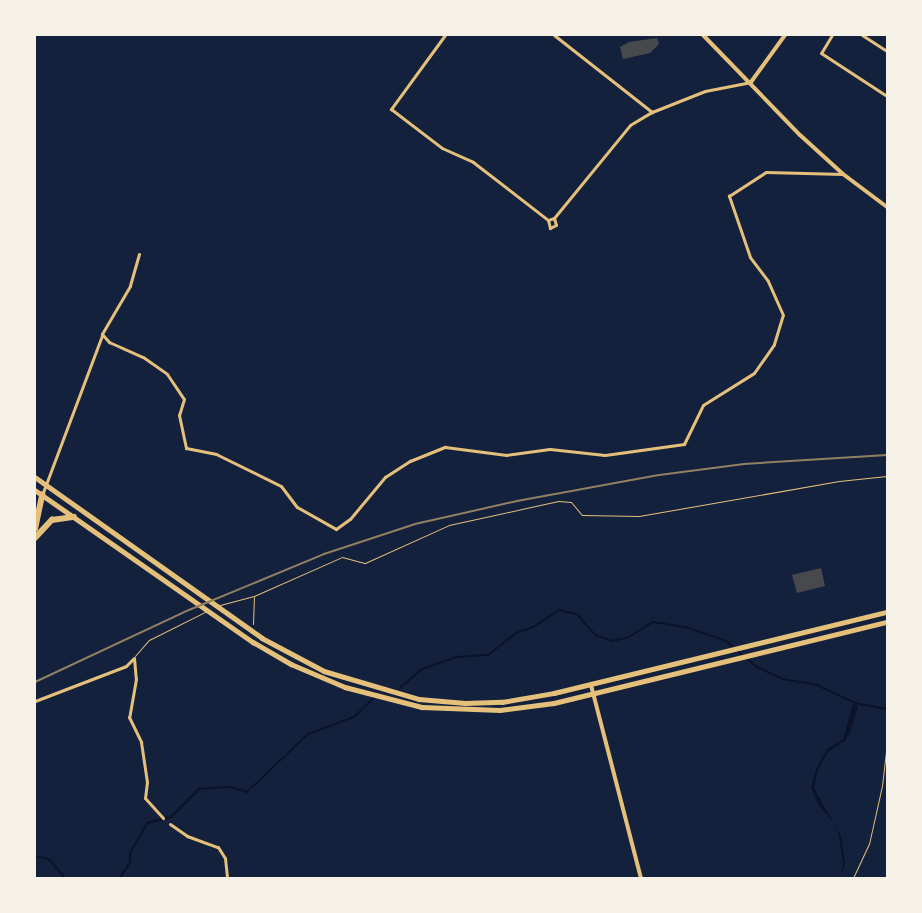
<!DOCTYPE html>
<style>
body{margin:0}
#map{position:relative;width:922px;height:913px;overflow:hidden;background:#14213d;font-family:Georgia,serif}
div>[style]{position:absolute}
.water>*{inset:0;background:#0b132b}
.stream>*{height:2px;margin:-1px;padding:0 1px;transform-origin:1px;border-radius:1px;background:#0b132b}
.building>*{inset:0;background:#48494c}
.service>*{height:1px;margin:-0.5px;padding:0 0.5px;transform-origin:0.5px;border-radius:0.5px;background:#e5c07b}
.minor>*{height:3px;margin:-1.5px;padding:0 1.5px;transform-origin:1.5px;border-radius:1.5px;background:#e5c07b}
.tertiary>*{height:4px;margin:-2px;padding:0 2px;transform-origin:2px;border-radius:2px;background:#e5c07b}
.secondary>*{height:4.5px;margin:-2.25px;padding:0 2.25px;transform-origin:2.25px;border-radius:2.25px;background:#e5c07b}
.motorway>*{height:5.5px;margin:-2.75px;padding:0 2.75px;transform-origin:2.75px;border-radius:2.75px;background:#e5c07b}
.rail>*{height:2px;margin:-1px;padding:0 1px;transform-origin:1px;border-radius:1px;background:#918062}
span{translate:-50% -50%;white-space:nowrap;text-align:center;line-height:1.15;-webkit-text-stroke:4px #f6f1e7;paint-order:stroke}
.frame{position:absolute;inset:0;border:36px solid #f6f1e7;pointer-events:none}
</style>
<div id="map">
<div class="water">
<div style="clip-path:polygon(853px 704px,858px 706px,851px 730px,845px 741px,828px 752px,818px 770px,814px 788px,841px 836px,845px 864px,841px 878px,843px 864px,839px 836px,834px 823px,819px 806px,811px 788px,816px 769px,827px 749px,843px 739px)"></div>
</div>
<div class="stream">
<div style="left:400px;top:688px;width:29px;rotate:-41deg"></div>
<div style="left:422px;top:669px;width:36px;rotate:-19deg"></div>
<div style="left:456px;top:657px;width:32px;rotate:-4deg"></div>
<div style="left:488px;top:655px;width:36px;rotate:-38deg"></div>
<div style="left:516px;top:633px;width:18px;rotate:-19deg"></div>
<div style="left:533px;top:627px;width:31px;rotate:-33deg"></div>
<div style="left:559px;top:610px;width:18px;rotate:13deg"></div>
<div style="left:577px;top:614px;width:28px;rotate:49deg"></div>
<div style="left:595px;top:635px;width:18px;rotate:19deg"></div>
<div style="left:612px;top:641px;width:17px;rotate:-13deg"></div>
<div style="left:629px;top:637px;width:28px;rotate:-32deg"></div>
<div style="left:653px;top:622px;width:33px;rotate:9deg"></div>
<div style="left:686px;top:627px;width:42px;rotate:19.3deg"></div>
<div style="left:726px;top:641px;width:40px;rotate:40deg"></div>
<div style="left:757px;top:667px;width:29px;rotate:25deg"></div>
<div style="left:783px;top:679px;width:35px;rotate:10deg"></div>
<div style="left:817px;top:685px;width:42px;rotate:25.3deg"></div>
<div style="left:855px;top:703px;width:33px;rotate:11deg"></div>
<div style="left:35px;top:856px;width:14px;rotate:12deg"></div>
<div style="left:49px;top:859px;width:25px;rotate:50deg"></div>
<div style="left:120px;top:878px;width:19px;rotate:-58deg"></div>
<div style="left:130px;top:862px;width:9px;rotate:-90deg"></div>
<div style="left:130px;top:853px;width:34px;rotate:-60deg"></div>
<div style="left:147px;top:823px;width:25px;rotate:-14deg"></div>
<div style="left:171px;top:817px;width:40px;rotate:-45deg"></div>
<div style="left:199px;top:789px;width:31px;rotate:-4deg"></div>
<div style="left:230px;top:787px;width:18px;rotate:16deg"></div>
<div style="left:247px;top:792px;width:84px;rotate:-43.6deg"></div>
<div style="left:308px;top:734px;width:49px;rotate:-20.3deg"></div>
<div style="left:354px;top:717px;width:29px;rotate:-44deg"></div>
</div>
<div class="building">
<div style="clip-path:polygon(657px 38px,659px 44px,650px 53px,623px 59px,620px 47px,629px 42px)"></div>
<div style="clip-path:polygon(821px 568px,825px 586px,797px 593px,792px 575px)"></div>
</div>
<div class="service">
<div style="left:220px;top:605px;width:35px;rotate:-15deg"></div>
<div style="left:254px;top:596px;width:96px;rotate:-23.9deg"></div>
<div style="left:342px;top:557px;width:24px;rotate:15deg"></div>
<div style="left:365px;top:563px;width:92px;rotate:-24.3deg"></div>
<div style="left:449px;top:525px;width:112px;rotate:-12.4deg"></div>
<div style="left:558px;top:501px;width:13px;rotate:4deg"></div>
<div style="left:571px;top:502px;width:17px;rotate:50deg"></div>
<div style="left:582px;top:515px;width:57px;rotate:1deg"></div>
<div style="left:639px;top:516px;width:203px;rotate:-9.9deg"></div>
<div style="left:839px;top:481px;width:48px;rotate:-5.9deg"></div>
<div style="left:253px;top:624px;width:27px;rotate:-88deg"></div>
<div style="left:135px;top:656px;width:21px;rotate:-49deg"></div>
<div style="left:149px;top:640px;width:65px;rotate:-26.6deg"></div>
<div style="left:853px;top:878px;width:38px;rotate:-65deg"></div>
<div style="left:869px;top:844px;width:59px;rotate:-77.4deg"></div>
<div style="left:882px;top:786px;width:43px;rotate:-83.4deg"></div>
</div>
<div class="minor">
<div style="left:445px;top:35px;width:92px;rotate:126.1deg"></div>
<div style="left:391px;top:109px;width:64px;rotate:37.4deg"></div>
<div style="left:442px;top:148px;width:34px;rotate:24deg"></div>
<div style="left:473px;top:162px;width:95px;rotate:37.7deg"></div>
<div style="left:554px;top:35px;width:125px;rotate:38.2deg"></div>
<div style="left:832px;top:35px;width:21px;rotate:121deg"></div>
<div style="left:821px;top:53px;width:79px;rotate:33.1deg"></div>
<div style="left:862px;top:35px;width:30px;rotate:33deg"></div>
<div style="left:554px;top:218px;width:7px;rotate:74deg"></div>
<div style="left:556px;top:225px;width:7px;rotate:153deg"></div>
<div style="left:550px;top:228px;width:8px;rotate:-104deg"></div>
<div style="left:548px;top:220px;width:6px;rotate:-18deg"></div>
<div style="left:554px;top:218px;width:120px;rotate:-50.7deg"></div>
<div style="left:630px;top:125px;width:26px;rotate:-31deg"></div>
<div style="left:652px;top:112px;width:57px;rotate:-21.6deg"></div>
<div style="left:705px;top:91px;width:47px;rotate:-11.1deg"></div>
<div style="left:139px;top:254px;width:33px;rotate:106deg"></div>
<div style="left:130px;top:286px;width:56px;rotate:120.3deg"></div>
<div style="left:102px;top:334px;width:11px;rotate:49deg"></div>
<div style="left:109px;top:342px;width:37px;rotate:24deg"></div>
<div style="left:143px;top:357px;width:29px;rotate:35deg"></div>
<div style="left:167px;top:374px;width:30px;rotate:56deg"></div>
<div style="left:184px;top:399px;width:17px;rotate:107deg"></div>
<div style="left:179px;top:415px;width:34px;rotate:78deg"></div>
<div style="left:186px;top:448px;width:31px;rotate:11deg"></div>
<div style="left:216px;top:454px;width:72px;rotate:26.2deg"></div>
<div style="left:281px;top:486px;width:26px;rotate:53deg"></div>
<div style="left:297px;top:507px;width:45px;rotate:29.4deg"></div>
<div style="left:336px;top:529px;width:17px;rotate:-36deg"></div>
<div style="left:350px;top:519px;width:55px;rotate:-50.2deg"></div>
<div style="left:385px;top:477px;width:30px;rotate:-33deg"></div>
<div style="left:410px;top:461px;width:38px;rotate:-22deg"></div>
<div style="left:445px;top:447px;width:62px;rotate:7.5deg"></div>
<div style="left:506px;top:455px;width:44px;rotate:-7.8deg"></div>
<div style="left:550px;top:449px;width:55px;rotate:6.2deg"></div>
<div style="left:605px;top:455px;width:80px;rotate:-7.9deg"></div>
<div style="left:684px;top:444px;width:43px;rotate:-64deg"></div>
<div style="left:703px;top:405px;width:60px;rotate:-32.1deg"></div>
<div style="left:754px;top:373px;width:35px;rotate:-55deg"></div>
<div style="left:774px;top:344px;width:30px;rotate:-73deg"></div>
<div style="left:783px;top:315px;width:37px;rotate:-114deg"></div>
<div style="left:768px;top:281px;width:30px;rotate:-127deg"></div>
<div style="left:750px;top:257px;width:65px;rotate:-109deg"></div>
<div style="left:729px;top:196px;width:44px;rotate:-33deg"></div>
<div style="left:766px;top:172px;width:77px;rotate:1.5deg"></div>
<div style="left:42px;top:495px;width:171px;rotate:-69.4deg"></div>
<div style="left:134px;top:658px;width:21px;rotate:85deg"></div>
<div style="left:136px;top:679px;width:39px;rotate:100deg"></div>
<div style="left:129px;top:717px;width:28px;rotate:64deg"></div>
<div style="left:141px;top:742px;width:40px;rotate:81.5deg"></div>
<div style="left:147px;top:782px;width:16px;rotate:97deg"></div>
<div style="left:145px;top:798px;width:27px;rotate:48deg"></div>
<div style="left:35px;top:701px;width:97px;rotate:-21deg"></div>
<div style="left:126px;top:666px;width:10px;rotate:-45deg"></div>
<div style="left:170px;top:824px;width:21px;rotate:35deg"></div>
<div style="left:187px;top:836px;width:33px;rotate:20deg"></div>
<div style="left:218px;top:847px;width:13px;rotate:58deg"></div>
<div style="left:225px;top:858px;width:20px;rotate:84deg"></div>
</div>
<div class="tertiary">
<div style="left:703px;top:35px;width:139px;rotate:45.9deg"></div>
<div style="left:800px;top:135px;width:58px;rotate:42.2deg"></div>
<div style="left:843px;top:174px;width:55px;rotate:36.9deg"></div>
<div style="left:751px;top:82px;width:58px;rotate:-54.1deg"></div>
<div style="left:591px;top:685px;width:199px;rotate:75.5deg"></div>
</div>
<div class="secondary">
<div style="left:35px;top:477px;width:278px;rotate:35.3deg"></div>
<div style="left:262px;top:638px;width:70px;rotate:28deg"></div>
<div style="left:324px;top:671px;width:99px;rotate:16.4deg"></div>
<div style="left:419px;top:699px;width:46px;rotate:5deg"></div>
<div style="left:465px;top:703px;width:37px;rotate:-2deg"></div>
<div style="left:502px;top:702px;width:53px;rotate:-9.8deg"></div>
<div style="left:554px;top:693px;width:343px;rotate:-13.7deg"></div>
<div style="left:35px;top:490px;width:266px;rotate:34.9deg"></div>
<div style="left:253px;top:642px;width:44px;rotate:30.1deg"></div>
<div style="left:291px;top:664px;width:59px;rotate:23.1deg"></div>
<div style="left:345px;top:687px;width:80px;rotate:14.6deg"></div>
<div style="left:422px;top:707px;width:78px;rotate:2.2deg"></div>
<div style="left:500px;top:710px;width:54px;rotate:-7.4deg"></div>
<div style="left:554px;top:703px;width:343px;rotate:-13.7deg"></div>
</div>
<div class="motorway">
<div style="left:35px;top:529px;width:35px;rotate:-78deg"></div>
<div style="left:35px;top:538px;width:25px;rotate:-47deg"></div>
<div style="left:52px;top:520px;width:22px;rotate:-8deg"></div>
</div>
<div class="rail">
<div style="left:35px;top:682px;width:170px;rotate:-25.1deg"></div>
<div style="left:189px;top:610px;width:146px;rotate:-22.5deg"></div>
<div style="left:324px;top:554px;width:96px;rotate:-18.2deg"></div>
<div style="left:415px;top:524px;width:105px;rotate:-12.7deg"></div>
<div style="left:517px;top:501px;width:144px;rotate:-10.4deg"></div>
<div style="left:659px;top:475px;width:86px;rotate:-7.4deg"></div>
<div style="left:744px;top:464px;width:143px;rotate:-3.6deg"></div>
</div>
<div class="frame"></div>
</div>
